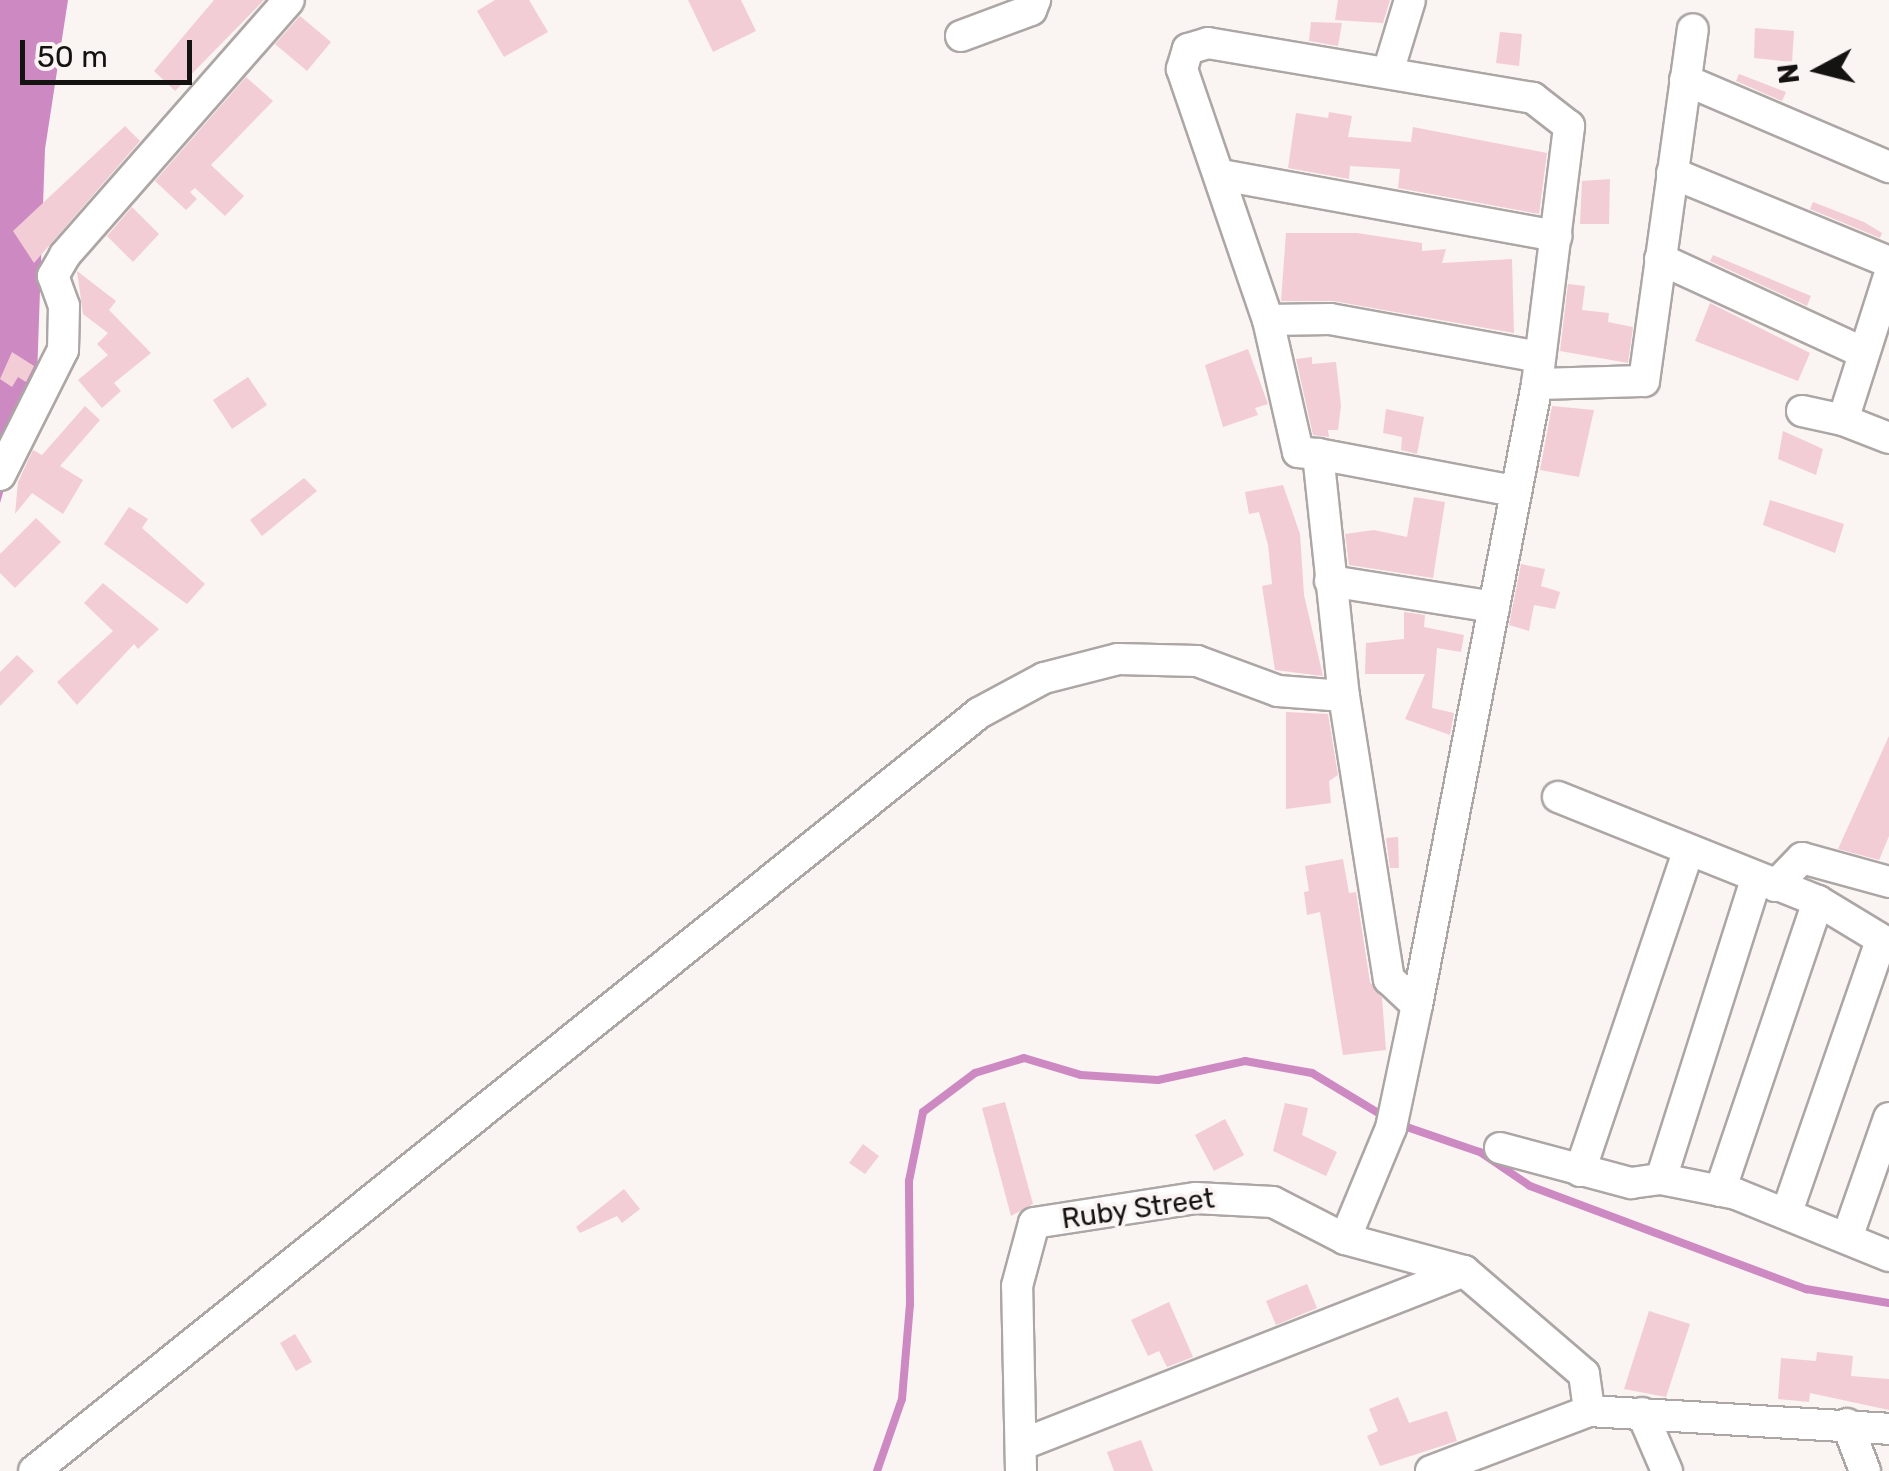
<!DOCTYPE html>
<style>
body{margin:0}
#map{position:relative;width:1889px;height:1471px;overflow:hidden;background:#faf4f2;font-family:Rubik,sans-serif}
div>[style]{position:absolute}
.water>*{inset:0;background:#cd89c2}
.stream>*{height:8px;margin:-4px;padding:0 4px;transform-origin:4px;border-radius:4px;background:#cd89c2}
.building>*{inset:0;background:#f3cdd5}
.roads{filter:drop-shadow(2px 0 #aca6a5) drop-shadow(-2px 0 #aca6a5) drop-shadow(0 2px #aca6a5) drop-shadow(0 -2px #aca6a5)}
.minor>*{height:30px;margin:-15px;padding:0 15px;transform-origin:15px;border-radius:15px;background:#fff}
span{translate:-50% -50%;white-space:nowrap;text-align:center;line-height:1.15;-webkit-text-stroke:8px #faf4f2;paint-order:stroke}
.street-label{font-size:28px;color:#151312}
.north{position:absolute;left:1769px;top:20px;width:100px;height:100px;-webkit-text-stroke:8px #faf4f2;paint-order:stroke;rotate:263deg;font-size:28px;font-weight:700;line-height:40px;text-align:center;color:#151312}
.north::after{content:'';display:block;margin:auto;width:35px;height:45px;background:#151312;clip-path:polygon(50% 0,100% 100%,50% 72%,0 100%)}
.scale{position:absolute;left:20px;top:40px;width:172px;height:45px;box-sizing:border-box;border:5px solid #151312;border-top:0;padding-left:12px;font-size:30px;line-height:35px;white-space:nowrap;color:#151312;-webkit-text-stroke:8px #faf4f2;paint-order:stroke}
</style>
<div id="map">
<div class="water">
<div style="clip-path:polygon(0 0,68px 0,45px 149px,37px 376px,0 503px)"></div>
</div>
<div class="stream">
<div style="left:1398px;top:1124px;width:87px;rotate:18.9deg"></div>
<div style="left:1480px;top:1152px;width:60px;rotate:34.2deg"></div>
<div style="left:1530px;top:1186px;width:295px;rotate:20.5deg"></div>
<div style="left:1806px;top:1289px;width:84px;rotate:9.6deg"></div>
<div style="left:877px;top:1471px;width:76px;rotate:-70.9deg"></div>
<div style="left:902px;top:1399px;width:95px;rotate:-85.2deg"></div>
<div style="left:910px;top:1304px;width:123px;rotate:-90.5deg"></div>
<div style="left:909px;top:1181px;width:70px;rotate:-78.5deg"></div>
<div style="left:923px;top:1112px;width:65px;rotate:-36.9deg"></div>
<div style="left:975px;top:1073px;width:51px;rotate:-17deg"></div>
<div style="left:1024px;top:1058px;width:59px;rotate:16.6deg"></div>
<div style="left:1081px;top:1075px;width:77px;rotate:3.7deg"></div>
<div style="left:1158px;top:1080px;width:89px;rotate:-12.3deg"></div>
<div style="left:1245px;top:1061px;width:68px;rotate:10.2deg"></div>
<div style="left:1312px;top:1073px;width:85px;rotate:31.1deg"></div>
</div>
<div class="building">
<div style="clip-path:polygon(214px 0,264px 0,175px 91px,154px 71px)"></div>
<div style="clip-path:polygon(495px 0,529px 0,548px 32px,504px 57px,477px 11px)"></div>
<div style="clip-path:polygon(688px 0,741px 0,756px 31px,713px 52px)"></div>
<div style="clip-path:polygon(1338px 0,1390px 0,1383px 23px,1335px 20px)"></div>
<div style="clip-path:polygon(300px 16px,331px 42px,307px 71px,275px 44px)"></div>
<div style="clip-path:polygon(1311px 22px,1342px 23px,1338px 46px,1309px 41px)"></div>
<div style="clip-path:polygon(1755px 28px,1794px 31px,1792px 62px,1754px 58px)"></div>
<div style="clip-path:polygon(1500px 32px,1522px 34px,1519px 66px,1496px 63px)"></div>
<div style="clip-path:polygon(1739px 74px,1786px 92px,1782px 101px,1736px 81px)"></div>
<div style="clip-path:polygon(246px 77px,273px 101px,211px 165px,244px 196px,225px 216px,195px 188px,190px 192px,197px 199px,186px 210px,155px 181px)"></div>
<div style="clip-path:polygon(1329px 112px,1352px 116px,1348px 137px,1411px 142px,1413px 127px,1547px 153px,1539px 214px,1398px 188px,1400px 169px,1350px 166px,1349px 179px,1288px 168px,1296px 113px,1328px 118px)"></div>
<div style="clip-path:polygon(125px 126px,140px 141px,34px 263px,13px 231px)"></div>
<div style="clip-path:polygon(1610px 179px,1609px 224px,1580px 224px,1582px 181px)"></div>
<div style="clip-path:polygon(1813px 202px,1864px 222px,1882px 233px,1880px 238px,1810px 209px)"></div>
<div style="clip-path:polygon(132px 207px,159px 234px,133px 262px,107px 236px)"></div>
<div style="clip-path:polygon(1286px 233px,1357px 233px,1422px 243px,1422px 251px,1446px 249px,1442px 263px,1512px 259px,1514px 333px,1333px 301px,1281px 301px)"></div>
<div style="clip-path:polygon(1713px 255px,1811px 296px,1807px 306px,1710px 261px)"></div>
<div style="clip-path:polygon(77px 271px,116px 301px,109px 310px,151px 353px,114px 383px,121px 391px,102px 408px,78px 380px,108px 355px,97px 344px,108px 333px,83px 314px)"></div>
<div style="clip-path:polygon(1568px 284px,1585px 286px,1582px 310px,1609px 313px,1608px 322px,1633px 327px,1628px 363px,1560px 351px)"></div>
<div style="clip-path:polygon(1710px 303px,1810px 353px,1798px 381px,1695px 341px)"></div>
<div style="clip-path:polygon(1248px 349px,1268px 404px,1255px 408px,1258px 415px,1223px 427px,1205px 365px)"></div>
<div style="clip-path:polygon(12px 352px,34px 366px,26px 382px,18px 377px,12px 387px,0 379px)"></div>
<div style="clip-path:polygon(1312px 357px,1312px 364px,1336px 362px,1341px 406px,1338px 430px,1328px 430px,1329px 437px,1313px 435px,1296px 359px)"></div>
<div style="clip-path:polygon(248px 377px,267px 405px,232px 429px,213px 400px)"></div>
<div style="clip-path:polygon(85px 406px,100px 420px,60px 466px,83px 480px,63px 514px,32px 493px,15px 514px,18px 482px,33px 450px,42px 455px)"></div>
<div style="clip-path:polygon(1552px 406px,1594px 410px,1579px 477px,1540px 470px)"></div>
<div style="clip-path:polygon(1386px 409px,1424px 417px,1417px 454px,1401px 450px,1402px 437px,1383px 433px)"></div>
<div style="clip-path:polygon(1783px 431px,1823px 449px,1816px 475px,1778px 459px)"></div>
<div style="clip-path:polygon(304px 478px,317px 491px,262px 536px,250px 520px)"></div>
<div style="clip-path:polygon(1283px 485px,1300px 534px,1304px 595px,1323px 676px,1275px 670px,1262px 586px,1272px 584px,1268px 545px,1259px 512px,1249px 514px,1245px 492px)"></div>
<div style="clip-path:polygon(1414px 497px,1445px 502px,1433px 578px,1349px 565px,1345px 534px,1374px 530px,1407px 537px)"></div>
<div style="clip-path:polygon(1770px 500px,1844px 524px,1835px 553px,1763px 525px)"></div>
<div style="clip-path:polygon(129px 507px,148px 519px,142px 528px,205px 584px,187px 604px,104px 544px)"></div>
<div style="clip-path:polygon(36px 518px,61px 542px,15px 588px,0 573px,0 554px)"></div>
<div style="clip-path:polygon(1521px 564px,1545px 569px,1541px 586px,1560px 592px,1555px 609px,1534px 605px,1529px 631px,1509px 625px)"></div>
<div style="clip-path:polygon(103px 583px,159px 629px,138px 649px,134px 644px,77px 705px,57px 682px,113px 631px,84px 603px)"></div>
<div style="clip-path:polygon(1404px 612px,1425px 615px,1424px 627px,1464px 635px,1461px 652px,1437px 648px,1432px 708px,1454px 713px,1450px 735px,1405px 719px,1425px 674px,1365px 674px,1366px 643px,1404px 639px)"></div>
<div style="clip-path:polygon(17px 655px,34px 671px,0 706px,0 672px)"></div>
<div style="clip-path:polygon(1286px 712px,1328px 714px,1338px 775px,1329px 781px,1331px 803px,1286px 809px)"></div>
<div style="clip-path:polygon(1889px 736px,1889px 836px,1879px 860px,1838px 849px)"></div>
<div style="clip-path:polygon(1398px 837px,1399px 868px,1390px 868px,1386px 838px)"></div>
<div style="clip-path:polygon(1343px 859px,1349px 893px,1356px 892px,1370px 982px,1382px 998px,1386px 1050px,1343px 1055px,1320px 912px,1307px 915px,1304px 892px,1309px 891px,1305px 866px)"></div>
<div style="clip-path:polygon(1005px 1102px,1033px 1204px,1011px 1216px,982px 1108px)"></div>
<div style="clip-path:polygon(1285px 1103px,1308px 1108px,1302px 1135px,1337px 1152px,1326px 1176px,1273px 1151px)"></div>
<div style="clip-path:polygon(1225px 1119px,1244px 1155px,1214px 1171px,1195px 1135px)"></div>
<div style="clip-path:polygon(863px 1144px,879px 1156px,865px 1174px,849px 1163px)"></div>
<div style="clip-path:polygon(624px 1189px,640px 1209px,622px 1223px,617px 1216px,580px 1233px,576px 1227px)"></div>
<div style="clip-path:polygon(1307px 1284px,1317px 1308px,1276px 1325px,1266px 1301px)"></div>
<div style="clip-path:polygon(1169px 1302px,1193px 1357px,1167px 1367px,1159px 1351px,1148px 1356px,1131px 1320px)"></div>
<div style="clip-path:polygon(1649px 1311px,1690px 1324px,1666px 1397px,1624px 1389px)"></div>
<div style="clip-path:polygon(295px 1334px,312px 1362px,296px 1371px,280px 1343px)"></div>
<div style="clip-path:polygon(1817px 1352px,1853px 1356px,1851px 1376px,1889px 1379px,1889px 1410px,1810px 1393px,1809px 1402px,1778px 1399px,1781px 1358px,1816px 1361px)"></div>
<div style="clip-path:polygon(1398px 1397px,1409px 1423px,1447px 1411px,1457px 1441px,1380px 1466px,1367px 1436px,1378px 1431px,1369px 1409px)"></div>
<div style="clip-path:polygon(1141px 1440px,1153px 1471px,1114px 1471px,1107px 1452px)"></div>
</div>
<div class="roads">
<div class="minor">
<div style="left:961px;top:36px;width:75px;rotate:-20.4deg"></div>
<div style="left:1031px;top:10px;width:11px;rotate:-68deg"></div>
<div style="left:1388px;top:72px;width:75px;rotate:-73deg"></div>
<div style="left:1685px;top:80px;width:222px;rotate:23.1deg"></div>
<div style="left:1672px;top:173px;width:235px;rotate:22.3deg"></div>
<div style="left:1221px;top:175px;width:341px;rotate:10.3deg"></div>
<div style="left:1660px;top:259px;width:222px;rotate:24.7deg"></div>
<div style="left:1889px;top:276px;width:151px;rotate:107.7deg"></div>
<div style="left:1843px;top:420px;width:49px;rotate:21.4deg"></div>
<div style="left:1268px;top:320px;width:62px;rotate:-0.9deg"></div>
<div style="left:1330px;top:319px;width:213px;rotate:10.3deg"></div>
<div style="left:1537px;top:384px;width:107px;rotate:-1.6deg"></div>
<div style="left:1644px;top:381px;width:355px;rotate:-82.1deg"></div>
<div style="left:1802px;top:411px;width:42px;rotate:12.4deg"></div>
<div style="left:1318px;top:454px;width:199px;rotate:10.7deg"></div>
<div style="left:0;top:475px;width:140px;rotate:-63.3deg"></div>
<div style="left:63px;top:350px;width:44px;rotate:-88.7deg"></div>
<div style="left:64px;top:306px;width:32px;rotate:-110deg"></div>
<div style="left:53px;top:276px;width:24px;rotate:-60deg"></div>
<div style="left:65px;top:255px;width:339px;rotate:-48.7deg"></div>
<div style="left:1330px;top:581px;width:166px;rotate:9deg"></div>
<div style="left:1558px;top:797px;width:280px;rotate:21.8deg"></div>
<div style="left:1818px;top:901px;width:83px;rotate:31.2deg"></div>
<div style="left:1775px;top:886px;width:39px;rotate:-46deg"></div>
<div style="left:1802px;top:858px;width:90px;rotate:15.4deg"></div>
<div style="left:1500px;top:1148px;width:136px;rotate:15deg"></div>
<div style="left:1631px;top:1183px;width:30px;rotate:-8deg"></div>
<div style="left:1661px;top:1179px;width:76px;rotate:11.3deg"></div>
<div style="left:1736px;top:1194px;width:165px;rotate:22.1deg"></div>
<div style="left:1580px;top:1171px;width:337px;rotate:-71.3deg"></div>
<div style="left:1661px;top:1179px;width:315px;rotate:-72.4deg"></div>
<div style="left:1720px;top:1191px;width:306px;rotate:-71.3deg"></div>
<div style="left:1787px;top:1212px;width:288px;rotate:-70.9deg"></div>
<div style="left:1848px;top:1235px;width:124px;rotate:-70.7deg"></div>
<div style="left:1345px;top:1239px;width:120px;rotate:-67.5deg"></div>
<div style="left:1391px;top:1128px;width:126px;rotate:-78.1deg"></div>
<div style="left:1417px;top:1005px;width:632px;rotate:-79.06deg"></div>
<div style="left:1537px;top:384px;width:260px;rotate:-82.9deg"></div>
<div style="left:1569px;top:126px;width:46px;rotate:-142.1deg"></div>
<div style="left:1533px;top:98px;width:330px;rotate:-170.4deg"></div>
<div style="left:1208px;top:43px;width:21px;rotate:163deg"></div>
<div style="left:1188px;top:49px;width:21px;rotate:107deg"></div>
<div style="left:1182px;top:69px;width:265px;rotate:71.1deg"></div>
<div style="left:1268px;top:320px;width:135px;rotate:77.2deg"></div>
<div style="left:1298px;top:452px;width:20px;rotate:6deg"></div>
<div style="left:1318px;top:454px;width:243px;rotate:83.9deg"></div>
<div style="left:1344px;top:696px;width:287px;rotate:81deg"></div>
<div style="left:1389px;top:979px;width:38px;rotate:43deg"></div>
<div style="left:1642px;top:1413px;width:63px;rotate:66.7deg"></div>
<div style="left:1847px;top:1424px;width:50px;rotate:69deg"></div>
<div style="left:1023px;top:1444px;width:474px;rotate:-21.4deg"></div>
<div style="left:34px;top:1471px;width:1211px;rotate:-38.73deg"></div>
<div style="left:979px;top:713px;width:74px;rotate:-28.3deg"></div>
<div style="left:1044px;top:678px;width:76px;rotate:-14.4deg"></div>
<div style="left:1118px;top:659px;width:79px;rotate:1.5deg"></div>
<div style="left:1197px;top:661px;width:86px;rotate:20.3deg"></div>
<div style="left:1278px;top:691px;width:66px;rotate:4.3deg"></div>
<div style="left:1021px;top:1471px;width:185px;rotate:-91.2deg"></div>
<div style="left:1017px;top:1286px;width:65px;rotate:-74.9deg"></div>
<div style="left:1034px;top:1223px;width:164px;rotate:-8.8deg"></div>
<div style="left:1196px;top:1198px;width:77px;rotate:3deg"></div>
<div style="left:1273px;top:1202px;width:81px;rotate:27.2deg"></div>
<div style="left:1345px;top:1239px;width:123px;rotate:15.1deg"></div>
<div style="left:1464px;top:1271px;width:158px;rotate:40.6deg"></div>
<div style="left:1584px;top:1374px;width:37px;rotate:82deg"></div>
<div style="left:1431px;top:1471px;width:169px;rotate:-20.8deg"></div>
<div style="left:1589px;top:1411px;width:301px;rotate:3.4deg"></div>
</div>
</div>
<div class="street-label">
<span style="left:1138px;top:1209px;rotate:-8deg">Ruby Street</span>
</div>
<div class="north">N</div>
<div class="scale">50 m</div>
</div>
